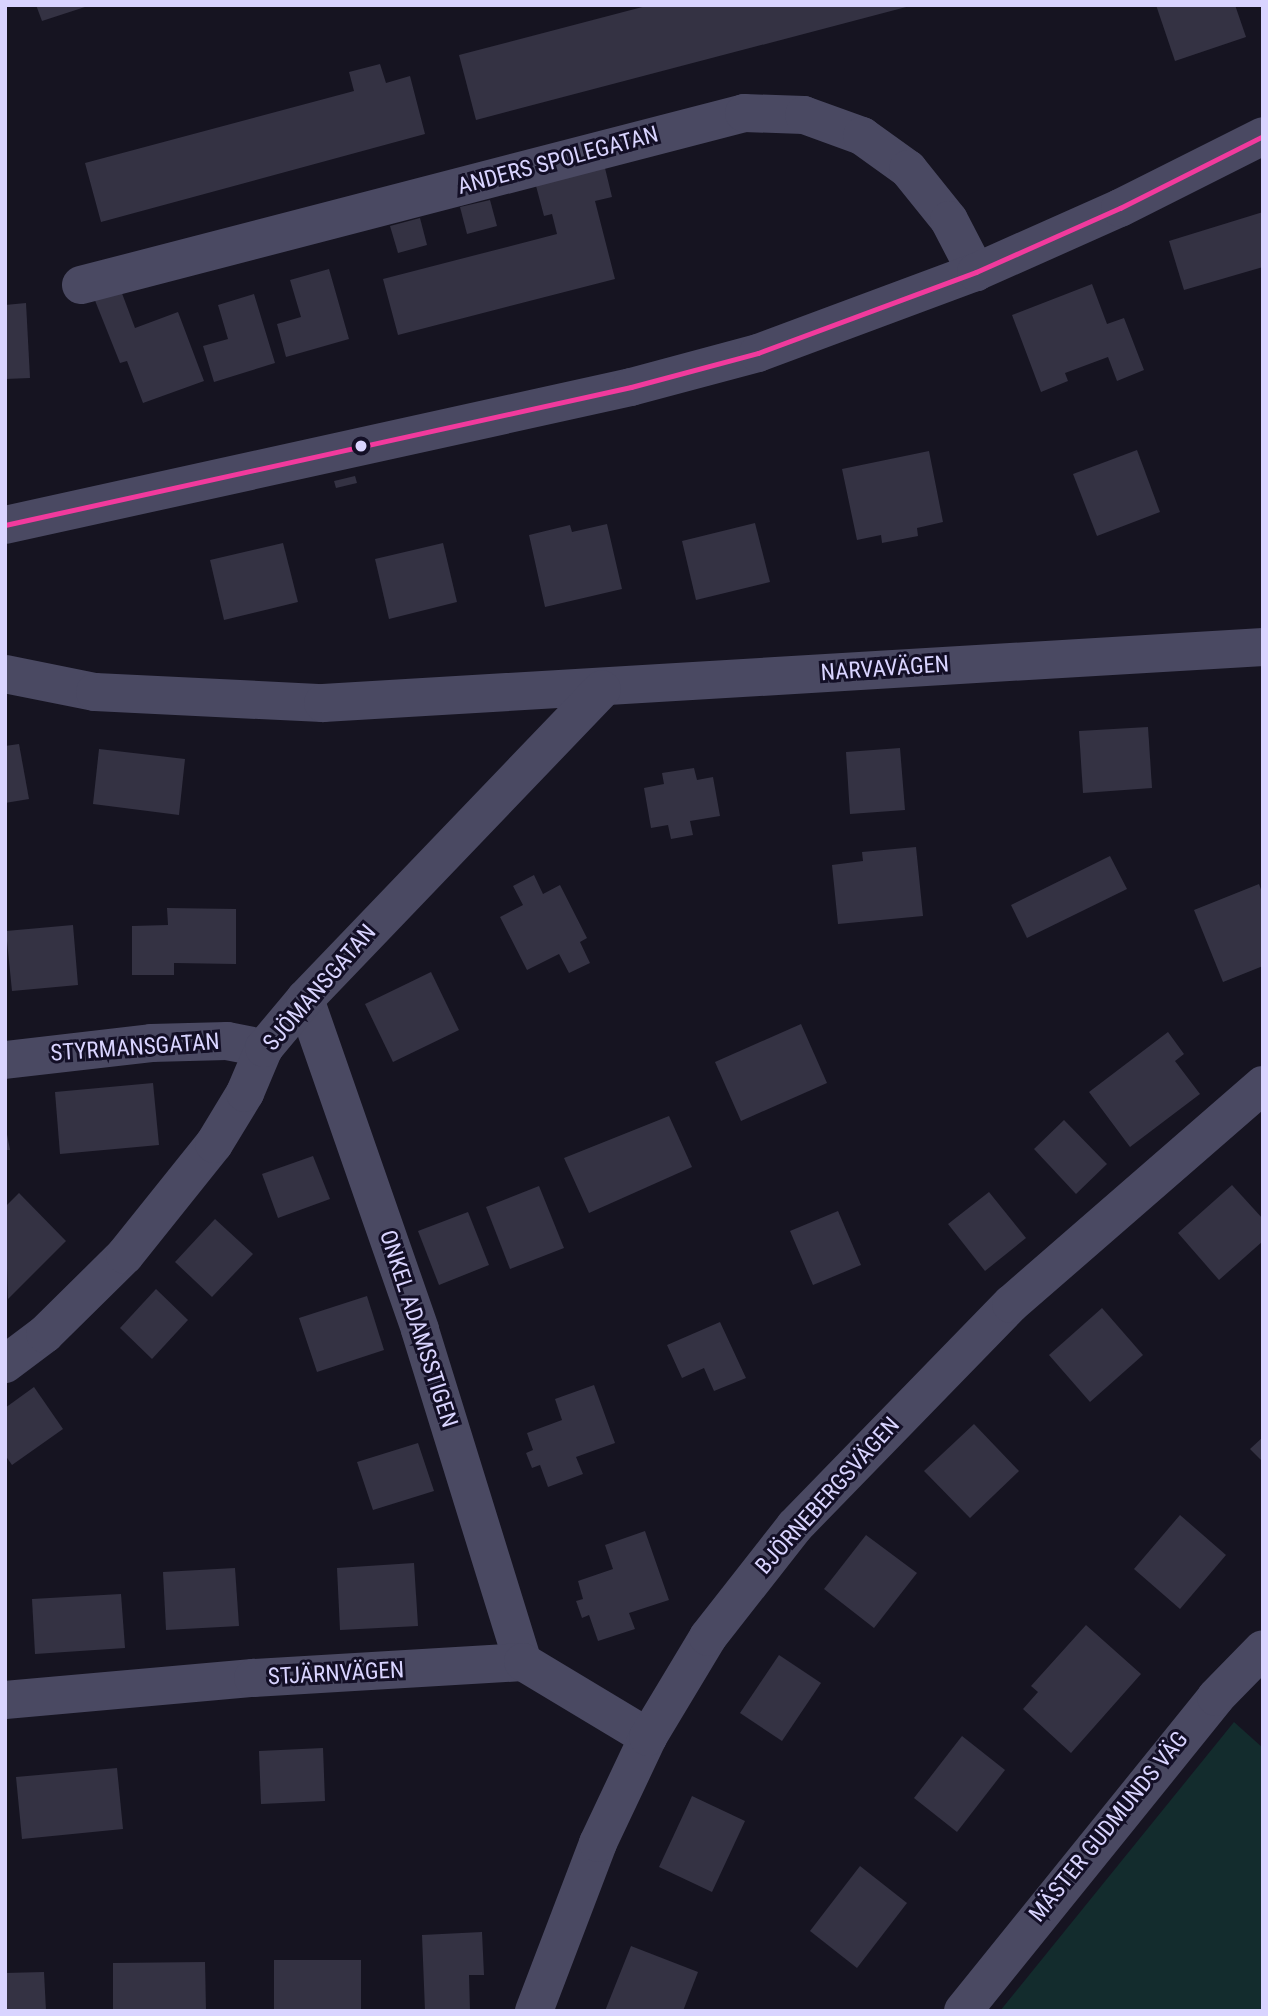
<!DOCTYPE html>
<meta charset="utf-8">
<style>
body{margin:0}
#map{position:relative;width:1268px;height:2016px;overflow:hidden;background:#161421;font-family:"Roboto Condensed",sans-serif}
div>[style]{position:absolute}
.green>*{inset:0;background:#132c2d}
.building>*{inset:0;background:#343243}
.minor>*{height:38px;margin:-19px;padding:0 19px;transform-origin:19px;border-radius:19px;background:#4a4962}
.tertiary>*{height:38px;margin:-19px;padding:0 19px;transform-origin:19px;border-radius:19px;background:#4a4962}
.bus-1>*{height:5px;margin:-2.5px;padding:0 2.5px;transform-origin:2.5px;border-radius:2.5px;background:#f13a9d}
.dots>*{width:19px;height:19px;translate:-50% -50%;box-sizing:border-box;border:4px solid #130f26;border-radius:50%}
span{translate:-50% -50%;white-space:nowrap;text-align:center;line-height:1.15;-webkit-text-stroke:6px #130f26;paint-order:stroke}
.street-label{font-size:23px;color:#d9d4ff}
.frame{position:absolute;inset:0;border:7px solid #d9d4ff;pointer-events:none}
</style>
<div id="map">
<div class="green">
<div style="clip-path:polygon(1234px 1722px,1263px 1748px,1263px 2011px,1000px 2011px)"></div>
</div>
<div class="building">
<div style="clip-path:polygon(36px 5px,88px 5px,88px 6px,42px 21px)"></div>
<div style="clip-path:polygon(650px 5px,910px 5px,910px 6px,476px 120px,459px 55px)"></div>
<div style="clip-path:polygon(1156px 5px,1235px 5px,1246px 37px,1175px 61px)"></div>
<div style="clip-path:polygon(380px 64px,386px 83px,410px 76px,425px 134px,101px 222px,85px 163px,354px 91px,349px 72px)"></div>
<div style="clip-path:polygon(604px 164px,612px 197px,595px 201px,615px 279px,398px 335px,383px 279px,557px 234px,552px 214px,544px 216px,535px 182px)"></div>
<div style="clip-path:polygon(490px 200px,497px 226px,467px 234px,460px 207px)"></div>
<div style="clip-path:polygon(1263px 212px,1263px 267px,1184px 290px,1169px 241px)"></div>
<div style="clip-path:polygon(420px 218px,427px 245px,398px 253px,390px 226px)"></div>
<div style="clip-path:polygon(329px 269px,349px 339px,286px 357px,277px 324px,301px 317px,290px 280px)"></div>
<div style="clip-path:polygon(1092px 284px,1107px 324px,1124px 318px,1144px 370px,1117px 381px,1108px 357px,1065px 373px,1068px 381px,1041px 392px,1012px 315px)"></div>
<div style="clip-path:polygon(120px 288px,135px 328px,178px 312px,204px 381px,143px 403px,127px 361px,120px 363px,94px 298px)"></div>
<div style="clip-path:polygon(254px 294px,275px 363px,214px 382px,203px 346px,228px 339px,218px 305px)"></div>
<div style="clip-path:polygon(26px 303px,30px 378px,5px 379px,5px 305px)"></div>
<div style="clip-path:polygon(1137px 450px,1160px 512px,1097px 536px,1073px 474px)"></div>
<div style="clip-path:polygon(929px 451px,943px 522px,917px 528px,918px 536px,882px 543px,881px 535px,857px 540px,842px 469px)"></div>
<div style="clip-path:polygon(355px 476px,357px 483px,336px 488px,334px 481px)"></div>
<div style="clip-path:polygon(755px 523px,770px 582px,696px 600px,682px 541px)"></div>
<div style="clip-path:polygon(607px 524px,622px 589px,545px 607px,529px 535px,570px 525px,572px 532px)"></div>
<div style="clip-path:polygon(283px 543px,298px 602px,224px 620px,210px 560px)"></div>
<div style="clip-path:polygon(443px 543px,457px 602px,389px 619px,375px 559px)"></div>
<div style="clip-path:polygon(1148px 727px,1152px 788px,1083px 793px,1079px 731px)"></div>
<div style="clip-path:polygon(19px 744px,29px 799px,5px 803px,5px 746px)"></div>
<div style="clip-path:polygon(900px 748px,905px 810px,850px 814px,846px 752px)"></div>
<div style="clip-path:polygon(99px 749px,185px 759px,179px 815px,93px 804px)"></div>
<div style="clip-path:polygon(694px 768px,697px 780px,713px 777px,720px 816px,690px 821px,693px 835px,671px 839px,668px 825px,651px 828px,644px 788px,664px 784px,662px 773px)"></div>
<div style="clip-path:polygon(916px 847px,923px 916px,838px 924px,832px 865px,863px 861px,862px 852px)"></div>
<div style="clip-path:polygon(1110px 856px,1127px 889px,1027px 938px,1011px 905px)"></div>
<div style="clip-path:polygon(534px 875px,543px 894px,560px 885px,587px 938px,580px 942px,590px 963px,569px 973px,559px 954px,527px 970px,500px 917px,523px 905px,513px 886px)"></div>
<div style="clip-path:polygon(1259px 884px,1263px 895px,1263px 966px,1223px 982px,1194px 910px)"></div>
<div style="clip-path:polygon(167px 908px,236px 909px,236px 964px,174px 963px,174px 975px,132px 975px,132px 926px,168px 925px)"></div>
<div style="clip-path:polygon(73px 925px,78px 985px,12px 991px,6px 931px)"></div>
<div style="clip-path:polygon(431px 972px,459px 1030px,393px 1062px,365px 1004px)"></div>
<div style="clip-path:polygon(801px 1024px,827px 1083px,741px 1121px,715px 1062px)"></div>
<div style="clip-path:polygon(1168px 1032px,1184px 1054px,1175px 1061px,1200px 1094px,1130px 1147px,1089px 1092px)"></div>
<div style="clip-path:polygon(153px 1083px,159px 1145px,60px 1154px,55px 1092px)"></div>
<div style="clip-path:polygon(669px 1116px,692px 1167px,589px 1213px,564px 1158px)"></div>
<div style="clip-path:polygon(1064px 1120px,1107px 1164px,1076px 1194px,1034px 1149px)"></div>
<div style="clip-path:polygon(5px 1124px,10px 1150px,5px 1150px)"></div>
<div style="clip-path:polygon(313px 1156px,330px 1199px,278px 1218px,262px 1174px)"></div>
<div style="clip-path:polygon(1232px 1185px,1263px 1219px,1263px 1241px,1219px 1280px,1178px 1233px)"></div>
<div style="clip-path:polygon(539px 1186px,564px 1248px,510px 1269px,486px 1207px)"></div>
<div style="clip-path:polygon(989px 1192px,1026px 1238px,985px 1271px,948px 1224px)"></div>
<div style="clip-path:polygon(19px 1193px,66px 1241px,8px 1299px,5px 1207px)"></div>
<div style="clip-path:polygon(838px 1211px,861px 1265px,813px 1285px,790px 1231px)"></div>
<div style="clip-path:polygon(468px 1212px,489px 1265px,439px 1285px,418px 1231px)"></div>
<div style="clip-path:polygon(215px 1219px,253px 1254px,212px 1297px,175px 1262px)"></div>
<div style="clip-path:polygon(156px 1289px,188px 1320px,152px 1359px,120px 1328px)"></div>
<div style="clip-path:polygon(367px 1296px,384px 1350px,317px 1372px,299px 1318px)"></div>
<div style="clip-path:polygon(1102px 1308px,1143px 1355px,1090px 1402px,1049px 1355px)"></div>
<div style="clip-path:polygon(720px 1322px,746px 1378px,714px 1391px,704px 1368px,682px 1378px,667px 1345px)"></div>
<div style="clip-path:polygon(594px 1385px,615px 1443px,576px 1457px,583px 1474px,548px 1487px,540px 1465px,532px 1468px,526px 1453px,533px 1450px,527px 1433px,562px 1420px,555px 1399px)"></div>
<div style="clip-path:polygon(34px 1387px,63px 1429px,12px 1465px,5px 1455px,5px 1408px)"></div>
<div style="clip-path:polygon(974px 1424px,1019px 1471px,970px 1518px,924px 1471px)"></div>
<div style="clip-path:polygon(1263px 1437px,1263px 1462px,1250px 1449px)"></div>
<div style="clip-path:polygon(418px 1443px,434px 1491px,373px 1510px,357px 1462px)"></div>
<div style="clip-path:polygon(1180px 1515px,1226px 1555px,1180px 1609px,1134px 1569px)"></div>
<div style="clip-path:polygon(645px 1531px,669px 1600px,629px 1613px,635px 1629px,598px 1641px,589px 1615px,582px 1618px,576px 1601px,583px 1599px,578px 1581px,613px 1569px,605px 1545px)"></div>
<div style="clip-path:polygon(866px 1535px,917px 1573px,874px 1628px,824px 1589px)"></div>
<div style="clip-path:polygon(414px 1563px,418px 1626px,340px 1630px,337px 1568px)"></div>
<div style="clip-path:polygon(235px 1568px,239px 1626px,166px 1630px,163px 1572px)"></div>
<div style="clip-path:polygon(121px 1594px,125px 1648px,35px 1654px,32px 1599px)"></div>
<div style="clip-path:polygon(1086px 1625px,1141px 1674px,1071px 1753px,1023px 1709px,1038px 1692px,1031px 1686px)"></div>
<div style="clip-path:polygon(779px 1655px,821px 1683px,782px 1741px,740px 1713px)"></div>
<div style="clip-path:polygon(962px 1736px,1005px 1770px,957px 1832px,914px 1798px)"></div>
<div style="clip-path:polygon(323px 1748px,325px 1801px,261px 1804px,259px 1751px)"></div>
<div style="clip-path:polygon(117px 1768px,123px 1829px,22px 1839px,16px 1777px)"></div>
<div style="clip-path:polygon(692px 1796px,745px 1821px,712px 1892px,659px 1867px)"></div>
<div style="clip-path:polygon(860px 1866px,907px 1903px,857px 1968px,810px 1931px)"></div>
<div style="clip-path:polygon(482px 1932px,484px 1975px,469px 1975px,470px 2011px,425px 2011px,422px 1935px)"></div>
<div style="clip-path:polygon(631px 1946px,698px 1972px,683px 2011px,605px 2011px)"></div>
<div style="clip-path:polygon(274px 1960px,361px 1960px,361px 2011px,274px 2011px)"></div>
<div style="clip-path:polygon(205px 1962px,206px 2011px,113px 2011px,113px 1963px)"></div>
<div style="clip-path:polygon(44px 1972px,46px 2011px,5px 2011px,5px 1973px)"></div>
</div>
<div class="minor">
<div style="left:81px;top:285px;width:685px;rotate:-14.54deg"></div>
<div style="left:744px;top:113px;width:60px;rotate:1.9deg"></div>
<div style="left:804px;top:115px;width:62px;rotate:19.9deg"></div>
<div style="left:862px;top:136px;width:57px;rotate:35.7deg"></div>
<div style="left:908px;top:169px;width:65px;rotate:51.2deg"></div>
<div style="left:949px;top:220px;width:59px;rotate:62.6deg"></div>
<div style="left:5px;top:525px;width:641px;rotate:-12.43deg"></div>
<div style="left:631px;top:387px;width:131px;rotate:-15deg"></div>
<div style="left:758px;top:353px;width:233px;rotate:-20.4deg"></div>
<div style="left:976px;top:272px;width:158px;rotate:-24deg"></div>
<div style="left:1120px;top:208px;width:160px;rotate:-26.7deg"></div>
<div style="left:5px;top:674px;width:92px;rotate:11.3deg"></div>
<div style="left:95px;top:692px;width:228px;rotate:2.8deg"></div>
<div style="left:323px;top:703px;width:942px;rotate:-3.41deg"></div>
<div style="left:305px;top:999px;width:350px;rotate:70.8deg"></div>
<div style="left:420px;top:1330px;width:348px;rotate:72.8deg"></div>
<div style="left:5px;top:1060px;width:147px;rotate:-6.6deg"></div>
<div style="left:151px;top:1043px;width:76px;rotate:-1.5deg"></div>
<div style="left:227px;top:1041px;width:38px;rotate:11deg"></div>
<div style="left:5px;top:1364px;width:50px;rotate:-36.9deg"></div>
<div style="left:45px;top:1334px;width:112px;rotate:-44.6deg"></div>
<div style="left:125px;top:1255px;width:142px;rotate:-51.3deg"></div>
<div style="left:214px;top:1144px;width:60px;rotate:-58.7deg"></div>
<div style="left:245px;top:1093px;width:49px;rotate:-67.1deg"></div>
<div style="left:264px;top:1048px;width:64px;rotate:-50.1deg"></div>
<div style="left:305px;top:999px;width:429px;rotate:-46.2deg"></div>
<div style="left:5px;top:1700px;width:249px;rotate:-5.1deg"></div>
<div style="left:253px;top:1678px;width:270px;rotate:-3.4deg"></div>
<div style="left:523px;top:1662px;width:146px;rotate:31deg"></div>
<div style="left:963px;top:2011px;width:403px;rotate:-51.1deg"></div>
<div style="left:1216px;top:1697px;width:67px;rotate:-45.6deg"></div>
</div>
<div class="tertiary">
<div style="left:534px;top:2011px;width:180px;rotate:-69.1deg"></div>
<div style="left:598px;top:1843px;width:117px;rotate:-64.7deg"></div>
<div style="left:648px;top:1737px;width:117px;rotate:-59deg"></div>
<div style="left:708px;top:1637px;width:141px;rotate:-51.9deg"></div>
<div style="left:795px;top:1526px;width:310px;rotate:-45.8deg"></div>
<div style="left:1011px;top:1304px;width:334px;rotate:-41deg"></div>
</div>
<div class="bus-1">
<div style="left:5px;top:525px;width:641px;rotate:-12.43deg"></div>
<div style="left:631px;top:387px;width:131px;rotate:-15deg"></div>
<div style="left:758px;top:353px;width:233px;rotate:-20.4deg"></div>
<div style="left:976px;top:272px;width:158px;rotate:-24deg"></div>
<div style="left:1120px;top:208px;width:160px;rotate:-26.7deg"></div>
</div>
<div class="dots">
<div style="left:361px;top:446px;background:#d9d4ff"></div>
</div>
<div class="street-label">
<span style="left:558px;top:161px;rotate:-15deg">ANDERS SPOLEGATAN</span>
<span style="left:885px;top:669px;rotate:-4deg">NARVAVÄGEN</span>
<span style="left:320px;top:988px;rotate:-49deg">SJÖMANSGATAN</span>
<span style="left:135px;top:1048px;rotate:-4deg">STYRMANSGATAN</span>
<span style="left:418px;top:1329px;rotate:72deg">ONKEL ADAMSSTIGEN</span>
<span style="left:828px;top:1496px;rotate:-48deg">BJÖRNEBERGSVÄGEN</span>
<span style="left:336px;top:1674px;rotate:-3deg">STJÄRNVÄGEN</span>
<span style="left:1109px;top:1827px;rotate:-51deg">MÄSTER GUDMUNDS VÄG</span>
</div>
<div class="frame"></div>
</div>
